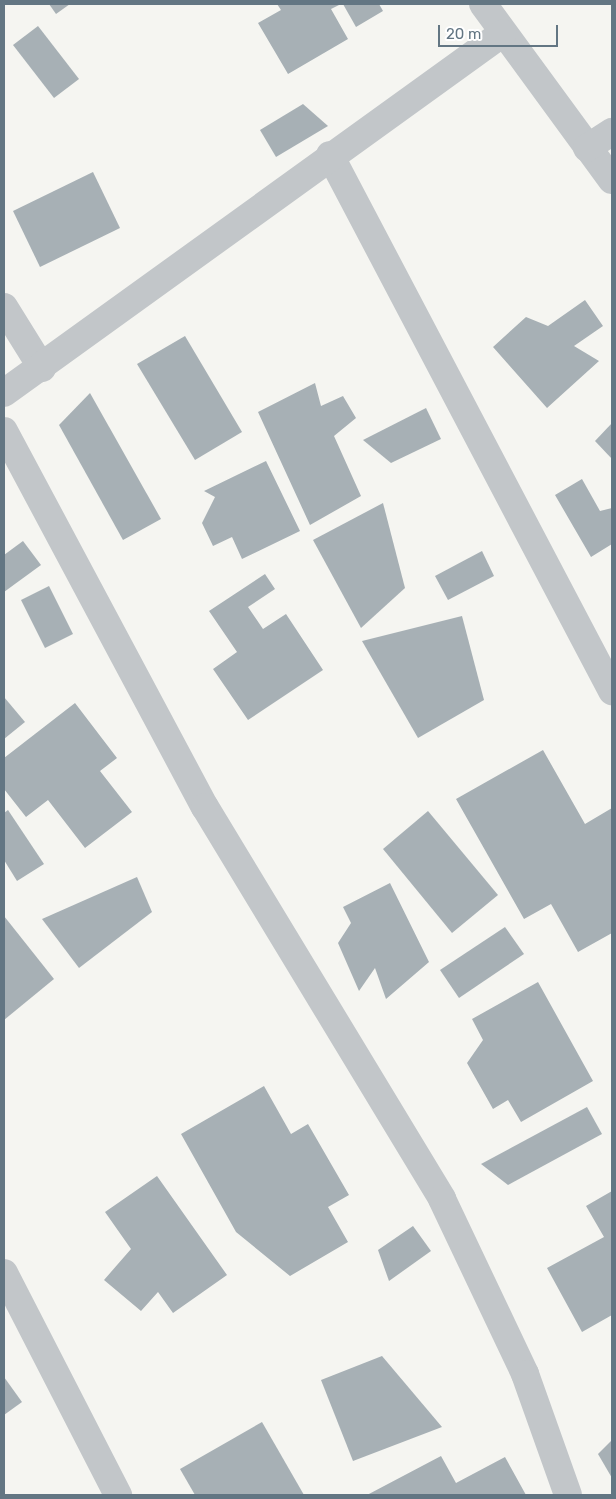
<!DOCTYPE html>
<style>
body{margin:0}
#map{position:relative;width:616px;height:1499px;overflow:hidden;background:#f5f5f1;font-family:Rubik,sans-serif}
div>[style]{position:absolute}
.building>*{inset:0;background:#a7b0b5}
.minor>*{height:28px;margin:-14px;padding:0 14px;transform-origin:14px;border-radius:14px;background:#c2c6c9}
span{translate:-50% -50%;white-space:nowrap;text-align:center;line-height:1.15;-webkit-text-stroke:5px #fff;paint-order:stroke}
.frame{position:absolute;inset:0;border:5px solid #637683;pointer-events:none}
.scale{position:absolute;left:438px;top:25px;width:120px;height:22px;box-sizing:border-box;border:2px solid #637683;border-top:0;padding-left:6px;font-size:15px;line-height:18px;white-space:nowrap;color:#637683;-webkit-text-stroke:4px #fff;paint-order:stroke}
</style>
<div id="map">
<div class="building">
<div style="clip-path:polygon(49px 4px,70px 4px,56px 14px)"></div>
<div style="clip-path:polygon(277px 4px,341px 4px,331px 9px,348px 39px,288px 74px,258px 23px,281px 10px)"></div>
<div style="clip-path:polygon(343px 4px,379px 4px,383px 11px,356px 27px)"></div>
<div style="clip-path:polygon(38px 26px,79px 79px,54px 98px,13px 45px)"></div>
<div style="clip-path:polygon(303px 104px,328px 126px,276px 157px,260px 130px)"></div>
<div style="clip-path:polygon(93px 172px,120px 228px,40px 267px,13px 211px)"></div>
<div style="clip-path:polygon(585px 300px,603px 326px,574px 346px,599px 361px,547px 408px,493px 347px,526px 317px,548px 326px)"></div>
<div style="clip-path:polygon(185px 336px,242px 432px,195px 460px,137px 364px)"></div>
<div style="clip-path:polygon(315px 383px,321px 406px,343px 396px,356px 418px,334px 436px,361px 496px,310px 525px,258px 412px)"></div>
<div style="clip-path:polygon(90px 393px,161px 519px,123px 540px,59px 425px)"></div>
<div style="clip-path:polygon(426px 408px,441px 439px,391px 463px,363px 440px)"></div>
<div style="clip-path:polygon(612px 423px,612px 459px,595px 441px)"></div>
<div style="clip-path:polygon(266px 461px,300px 531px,242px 559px,232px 537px,213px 546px,202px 523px,215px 497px,204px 491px)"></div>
<div style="clip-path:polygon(582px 479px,600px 511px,612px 508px,612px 544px,591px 557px,555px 495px)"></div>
<div style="clip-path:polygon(383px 503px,405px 588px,361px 628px,313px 540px)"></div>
<div style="clip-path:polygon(23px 541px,41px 565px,4px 592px,4px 555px)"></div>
<div style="clip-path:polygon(482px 551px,494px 576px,448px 600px,435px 576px)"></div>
<div style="clip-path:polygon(265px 574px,275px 589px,248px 607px,263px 629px,286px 614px,323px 670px,248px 720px,213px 669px,237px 652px,209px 611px)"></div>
<div style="clip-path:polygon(49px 586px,73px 634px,45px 648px,21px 600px)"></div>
<div style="clip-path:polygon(462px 616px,484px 700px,418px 738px,362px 641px)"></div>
<div style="clip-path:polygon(4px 697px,25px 722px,4px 739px)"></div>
<div style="clip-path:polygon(75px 703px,117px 758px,100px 771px,132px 812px,85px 848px,48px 800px,26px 817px,4px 789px,4px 758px)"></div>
<div style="clip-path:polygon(543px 750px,585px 824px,612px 808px,612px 933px,578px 952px,551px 904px,524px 919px,456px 799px)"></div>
<div style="clip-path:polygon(8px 810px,44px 864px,17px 881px,4px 860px,4px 813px)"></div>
<div style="clip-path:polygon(428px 811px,498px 895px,452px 933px,383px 849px)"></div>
<div style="clip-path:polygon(137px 877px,152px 912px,79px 968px,42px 919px)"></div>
<div style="clip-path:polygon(390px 883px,429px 962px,386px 999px,375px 968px,359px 991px,338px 943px,351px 923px,343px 907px)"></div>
<div style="clip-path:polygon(4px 916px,54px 979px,4px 1020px)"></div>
<div style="clip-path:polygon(505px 927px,524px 954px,459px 998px,440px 970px)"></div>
<div style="clip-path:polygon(538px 982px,593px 1081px,521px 1122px,508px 1100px,493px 1109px,467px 1063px,483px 1040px,472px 1019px)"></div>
<div style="clip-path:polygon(264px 1086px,291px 1134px,308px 1124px,349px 1195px,328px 1207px,348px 1242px,290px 1276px,236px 1232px,181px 1134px)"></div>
<div style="clip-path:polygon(587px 1107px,602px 1134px,508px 1185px,481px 1164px)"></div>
<div style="clip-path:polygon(157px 1176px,227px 1275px,173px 1313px,158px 1292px,141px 1311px,104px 1280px,131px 1249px,105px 1212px)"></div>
<div style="clip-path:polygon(612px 1191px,612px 1315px,582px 1332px,547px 1268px,604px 1237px,586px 1206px)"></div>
<div style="clip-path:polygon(413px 1226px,431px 1251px,389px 1281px,378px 1250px)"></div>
<div style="clip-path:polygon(382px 1356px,442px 1427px,353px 1461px,321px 1380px)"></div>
<div style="clip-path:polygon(4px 1377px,22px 1402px,4px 1415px)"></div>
<div style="clip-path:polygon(262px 1422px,304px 1495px,195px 1495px,180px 1469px)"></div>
<div style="clip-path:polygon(612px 1440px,612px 1478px,598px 1454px)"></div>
<div style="clip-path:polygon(441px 1456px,456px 1483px,505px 1457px,526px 1495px,367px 1495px)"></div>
</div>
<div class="minor">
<div style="left:483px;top:4px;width:218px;rotate:53.8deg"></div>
<div style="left:587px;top:148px;width:30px;rotate:-33deg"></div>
<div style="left:330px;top:155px;width:606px;rotate:62.25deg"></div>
<div style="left:4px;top:307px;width:72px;rotate:58.1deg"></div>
<div style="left:4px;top:393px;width:615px;rotate:-35.81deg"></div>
<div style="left:4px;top:431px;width:426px;rotate:61.9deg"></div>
<div style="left:205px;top:807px;width:458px;rotate:58.8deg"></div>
<div style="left:442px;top:1199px;width:194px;rotate:64.6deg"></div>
<div style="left:525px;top:1374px;width:128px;rotate:70.4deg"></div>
<div style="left:4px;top:1273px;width:250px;rotate:62.8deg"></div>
</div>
<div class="frame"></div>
<div class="scale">20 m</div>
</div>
